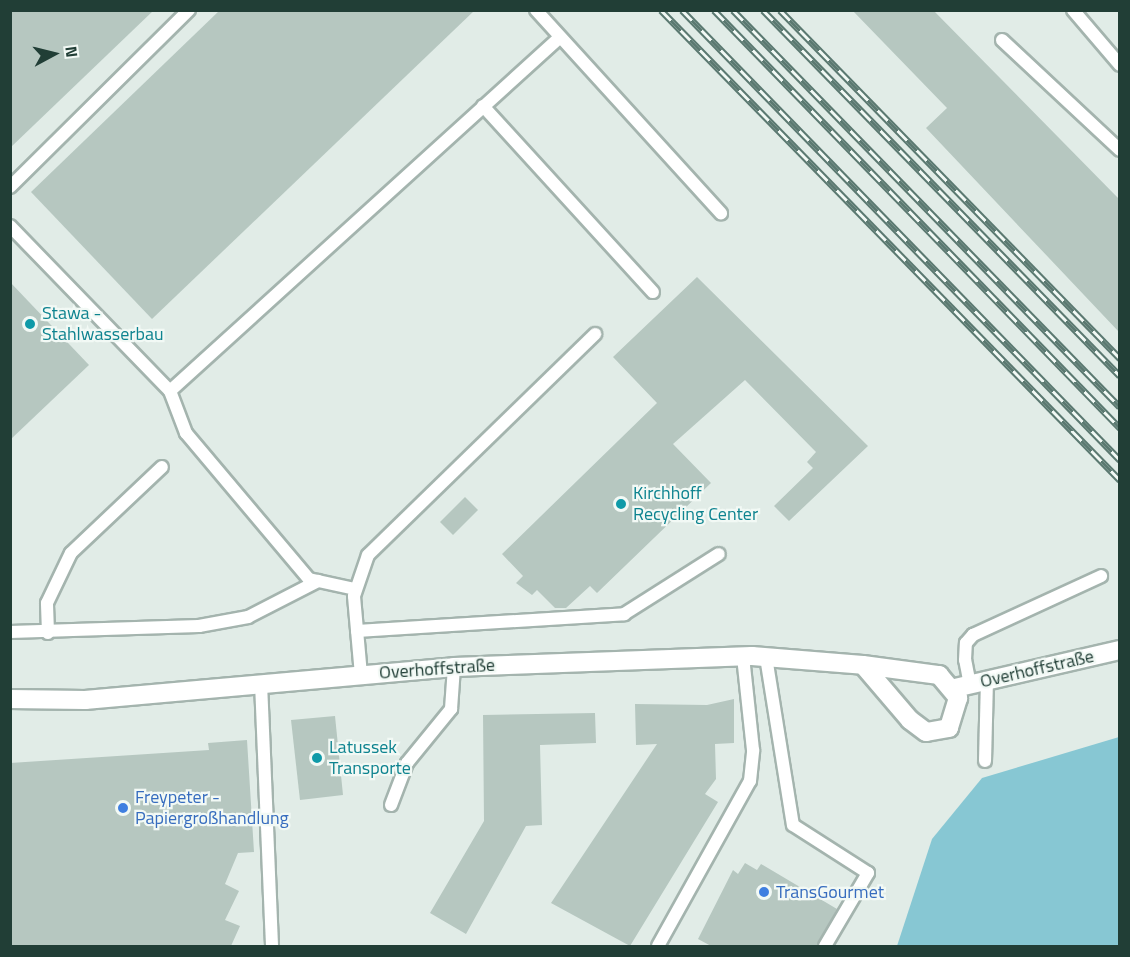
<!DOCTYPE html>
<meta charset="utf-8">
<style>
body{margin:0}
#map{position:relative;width:1130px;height:957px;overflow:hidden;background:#e1ece7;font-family:"Titillium Web",sans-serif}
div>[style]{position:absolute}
.water>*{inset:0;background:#87c7d3}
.building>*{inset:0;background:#b6c7c0}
.roads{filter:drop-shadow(2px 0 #a4b4ae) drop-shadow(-2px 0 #a4b4ae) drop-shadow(0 2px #a4b4ae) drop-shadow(0 -2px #a4b4ae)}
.service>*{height:12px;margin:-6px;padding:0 6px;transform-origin:6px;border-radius:6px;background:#fff}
.minor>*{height:18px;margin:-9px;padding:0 9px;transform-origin:9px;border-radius:9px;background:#fff}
.rail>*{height:7px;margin-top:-3.5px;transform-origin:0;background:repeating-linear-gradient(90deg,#f2f9f5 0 14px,#5b7971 0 28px);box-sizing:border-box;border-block:2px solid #5b7971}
.dots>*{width:16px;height:16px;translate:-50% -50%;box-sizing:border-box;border:3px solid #f2f9f5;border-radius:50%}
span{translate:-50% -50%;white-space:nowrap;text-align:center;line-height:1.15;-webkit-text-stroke:4.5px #f2f9f5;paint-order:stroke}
.culture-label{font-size:18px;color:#0d838f}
.left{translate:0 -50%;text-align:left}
.street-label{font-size:18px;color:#213e36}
.shop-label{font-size:18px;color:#366cbe}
.frame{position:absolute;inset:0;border:12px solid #213e36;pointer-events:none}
.north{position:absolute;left:24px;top:24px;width:60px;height:60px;-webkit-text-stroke:4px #f2f9f5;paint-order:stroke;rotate:83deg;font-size:16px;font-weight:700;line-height:24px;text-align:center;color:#213e36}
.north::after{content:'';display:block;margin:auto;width:21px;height:27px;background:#213e36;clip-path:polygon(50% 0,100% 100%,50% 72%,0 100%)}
</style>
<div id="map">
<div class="water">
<div style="clip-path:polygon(1119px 737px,1119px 946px,897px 946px,932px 839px,982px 778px)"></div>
</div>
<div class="building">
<div style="clip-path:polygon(10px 10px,154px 10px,10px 148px)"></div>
<div style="clip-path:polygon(220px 10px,475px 10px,152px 319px,31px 192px)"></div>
<div style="clip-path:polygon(852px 10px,933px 10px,1119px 199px,1119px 332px,926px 128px,947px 108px)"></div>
<div style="clip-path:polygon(697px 277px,868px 446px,789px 521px,774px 506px,813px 468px,807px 462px,816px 452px,745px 380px,673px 444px,711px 483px,597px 593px,590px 586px,566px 608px,555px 608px,537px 590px,532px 595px,516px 583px,523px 576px,502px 554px,657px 403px,613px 357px)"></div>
<div style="clip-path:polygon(10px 282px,89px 365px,10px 440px)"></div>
<div style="clip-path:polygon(465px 497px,478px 510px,453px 535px,440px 522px)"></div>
<div style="clip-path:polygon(734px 699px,734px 743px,715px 744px,716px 779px,705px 794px,718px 802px,630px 946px,551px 903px,657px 744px,636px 745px,635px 704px,707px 705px)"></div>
<div style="clip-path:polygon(595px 713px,596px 743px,540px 745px,542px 825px,526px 826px,466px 934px,430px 913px,484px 821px,483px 715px)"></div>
<div style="clip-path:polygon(335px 716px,343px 795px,300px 800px,291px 720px)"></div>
<div style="clip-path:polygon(247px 740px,254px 852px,238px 853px,225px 884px,239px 891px,225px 920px,240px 926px,231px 946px,10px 946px,10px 763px,209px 750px,208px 743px)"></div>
<div style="clip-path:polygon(745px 863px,757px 870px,761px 864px,837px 909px,817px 946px,711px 946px,698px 939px,733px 870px,738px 874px)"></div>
</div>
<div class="roads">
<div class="service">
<div style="left:536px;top:10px;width:275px;rotate:47.7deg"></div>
<div style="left:1073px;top:10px;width:72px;rotate:49.5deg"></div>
<div style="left:1002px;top:40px;width:161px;rotate:43deg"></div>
<div style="left:483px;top:106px;width:252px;rotate:47.6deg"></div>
<div style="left:10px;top:187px;width:252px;rotate:-44.7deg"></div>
<div style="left:10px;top:226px;width:230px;rotate:45.9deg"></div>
<div style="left:170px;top:391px;width:525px;rotate:-42.22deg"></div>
<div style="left:170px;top:391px;width:45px;rotate:69.1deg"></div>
<div style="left:186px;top:433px;width:191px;rotate:49.9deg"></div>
<div style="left:309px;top:579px;width:47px;rotate:12.3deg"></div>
<div style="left:357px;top:631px;width:268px;rotate:-3.6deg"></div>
<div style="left:624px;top:614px;width:112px;rotate:-32.3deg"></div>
<div style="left:10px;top:632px;width:189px;rotate:-1.8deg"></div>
<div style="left:199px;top:626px;width:50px;rotate:-10.4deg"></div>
<div style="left:248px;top:617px;width:79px;rotate:-27.2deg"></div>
<div style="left:48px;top:633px;width:30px;rotate:-92deg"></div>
<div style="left:47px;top:603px;width:55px;rotate:-64.4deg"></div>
<div style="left:71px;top:553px;width:125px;rotate:-43.4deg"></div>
<div style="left:766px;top:657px;width:170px;rotate:80.9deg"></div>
<div style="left:793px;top:825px;width:89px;rotate:32.6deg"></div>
<div style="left:868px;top:873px;width:85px;rotate:120.5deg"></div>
<div style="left:361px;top:675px;width:79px;rotate:-95.1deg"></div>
<div style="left:354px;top:596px;width:43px;rotate:-71.1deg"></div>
<div style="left:368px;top:555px;width:317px;rotate:-44.2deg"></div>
<div style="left:261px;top:683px;width:263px;rotate:87.6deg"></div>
<div style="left:970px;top:685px;width:25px;rotate:-101deg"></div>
<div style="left:965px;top:660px;width:17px;rotate:-87deg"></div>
<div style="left:966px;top:643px;width:11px;rotate:-49deg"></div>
<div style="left:973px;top:635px;width:141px;rotate:-24.7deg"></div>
<div style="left:985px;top:761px;width:80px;rotate:-88.6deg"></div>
<div style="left:391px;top:805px;width:45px;rotate:-69.1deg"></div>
<div style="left:407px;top:763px;width:70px;rotate:-50.8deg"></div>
<div style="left:451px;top:709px;width:42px;rotate:-85.9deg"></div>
<div style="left:658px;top:946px;width:189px;rotate:-60.9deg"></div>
<div style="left:750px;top:781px;width:31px;rotate:-84deg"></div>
<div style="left:753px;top:750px;width:94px;rotate:-96.1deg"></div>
</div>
<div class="minor">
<div style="left:863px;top:665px;width:77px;rotate:7.5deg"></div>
<div style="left:939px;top:675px;width:30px;rotate:50deg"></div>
<div style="left:958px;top:698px;width:31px;rotate:107deg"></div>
<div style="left:949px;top:728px;width:23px;rotate:170deg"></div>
<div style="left:926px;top:732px;width:20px;rotate:-143deg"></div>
<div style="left:910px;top:720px;width:72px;rotate:-130.5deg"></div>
<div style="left:955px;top:688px;width:169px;rotate:-13deg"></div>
<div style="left:10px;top:699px;width:75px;rotate:0.8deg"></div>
<div style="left:85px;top:700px;width:370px;rotate:-5.1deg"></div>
<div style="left:454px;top:667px;width:298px;rotate:-2.1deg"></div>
<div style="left:752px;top:656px;width:111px;rotate:4.6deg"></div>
</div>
</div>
<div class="rail">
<div style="left:661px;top:10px;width:657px;rotate:45.68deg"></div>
<div style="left:682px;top:10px;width:628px;rotate:45.77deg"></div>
<div style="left:714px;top:10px;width:583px;rotate:45.83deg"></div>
<div style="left:733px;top:10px;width:554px;rotate:45.73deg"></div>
<div style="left:763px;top:10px;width:511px;rotate:45.71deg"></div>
<div style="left:780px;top:10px;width:487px;rotate:45.7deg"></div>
</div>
<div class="dots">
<div style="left:30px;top:324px;background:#0f9aa8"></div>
<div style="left:621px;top:504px;background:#0f9aa8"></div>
<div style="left:317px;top:758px;background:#0f9aa8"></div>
<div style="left:123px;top:808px;background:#3f7fe0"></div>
<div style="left:764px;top:892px;background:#3f7fe0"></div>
</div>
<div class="culture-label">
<span class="left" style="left:42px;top:324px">Stawa -<br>Stahlwasserbau</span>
<span class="left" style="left:633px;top:504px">Kirchhoff<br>Recycling Center</span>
<span class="left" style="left:329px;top:758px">Latussek<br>Transporte</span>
</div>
<div class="street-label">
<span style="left:437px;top:669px;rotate:-4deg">Overhoffstraße</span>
<span style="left:1037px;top:669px;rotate:-13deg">Overhoffstraße</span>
</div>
<div class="shop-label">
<span class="left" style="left:135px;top:808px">Freypeter -<br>Papiergroßhandlung</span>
<span class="left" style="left:776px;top:892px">TransGourmet</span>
</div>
<div class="frame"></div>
<div class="north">N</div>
</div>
